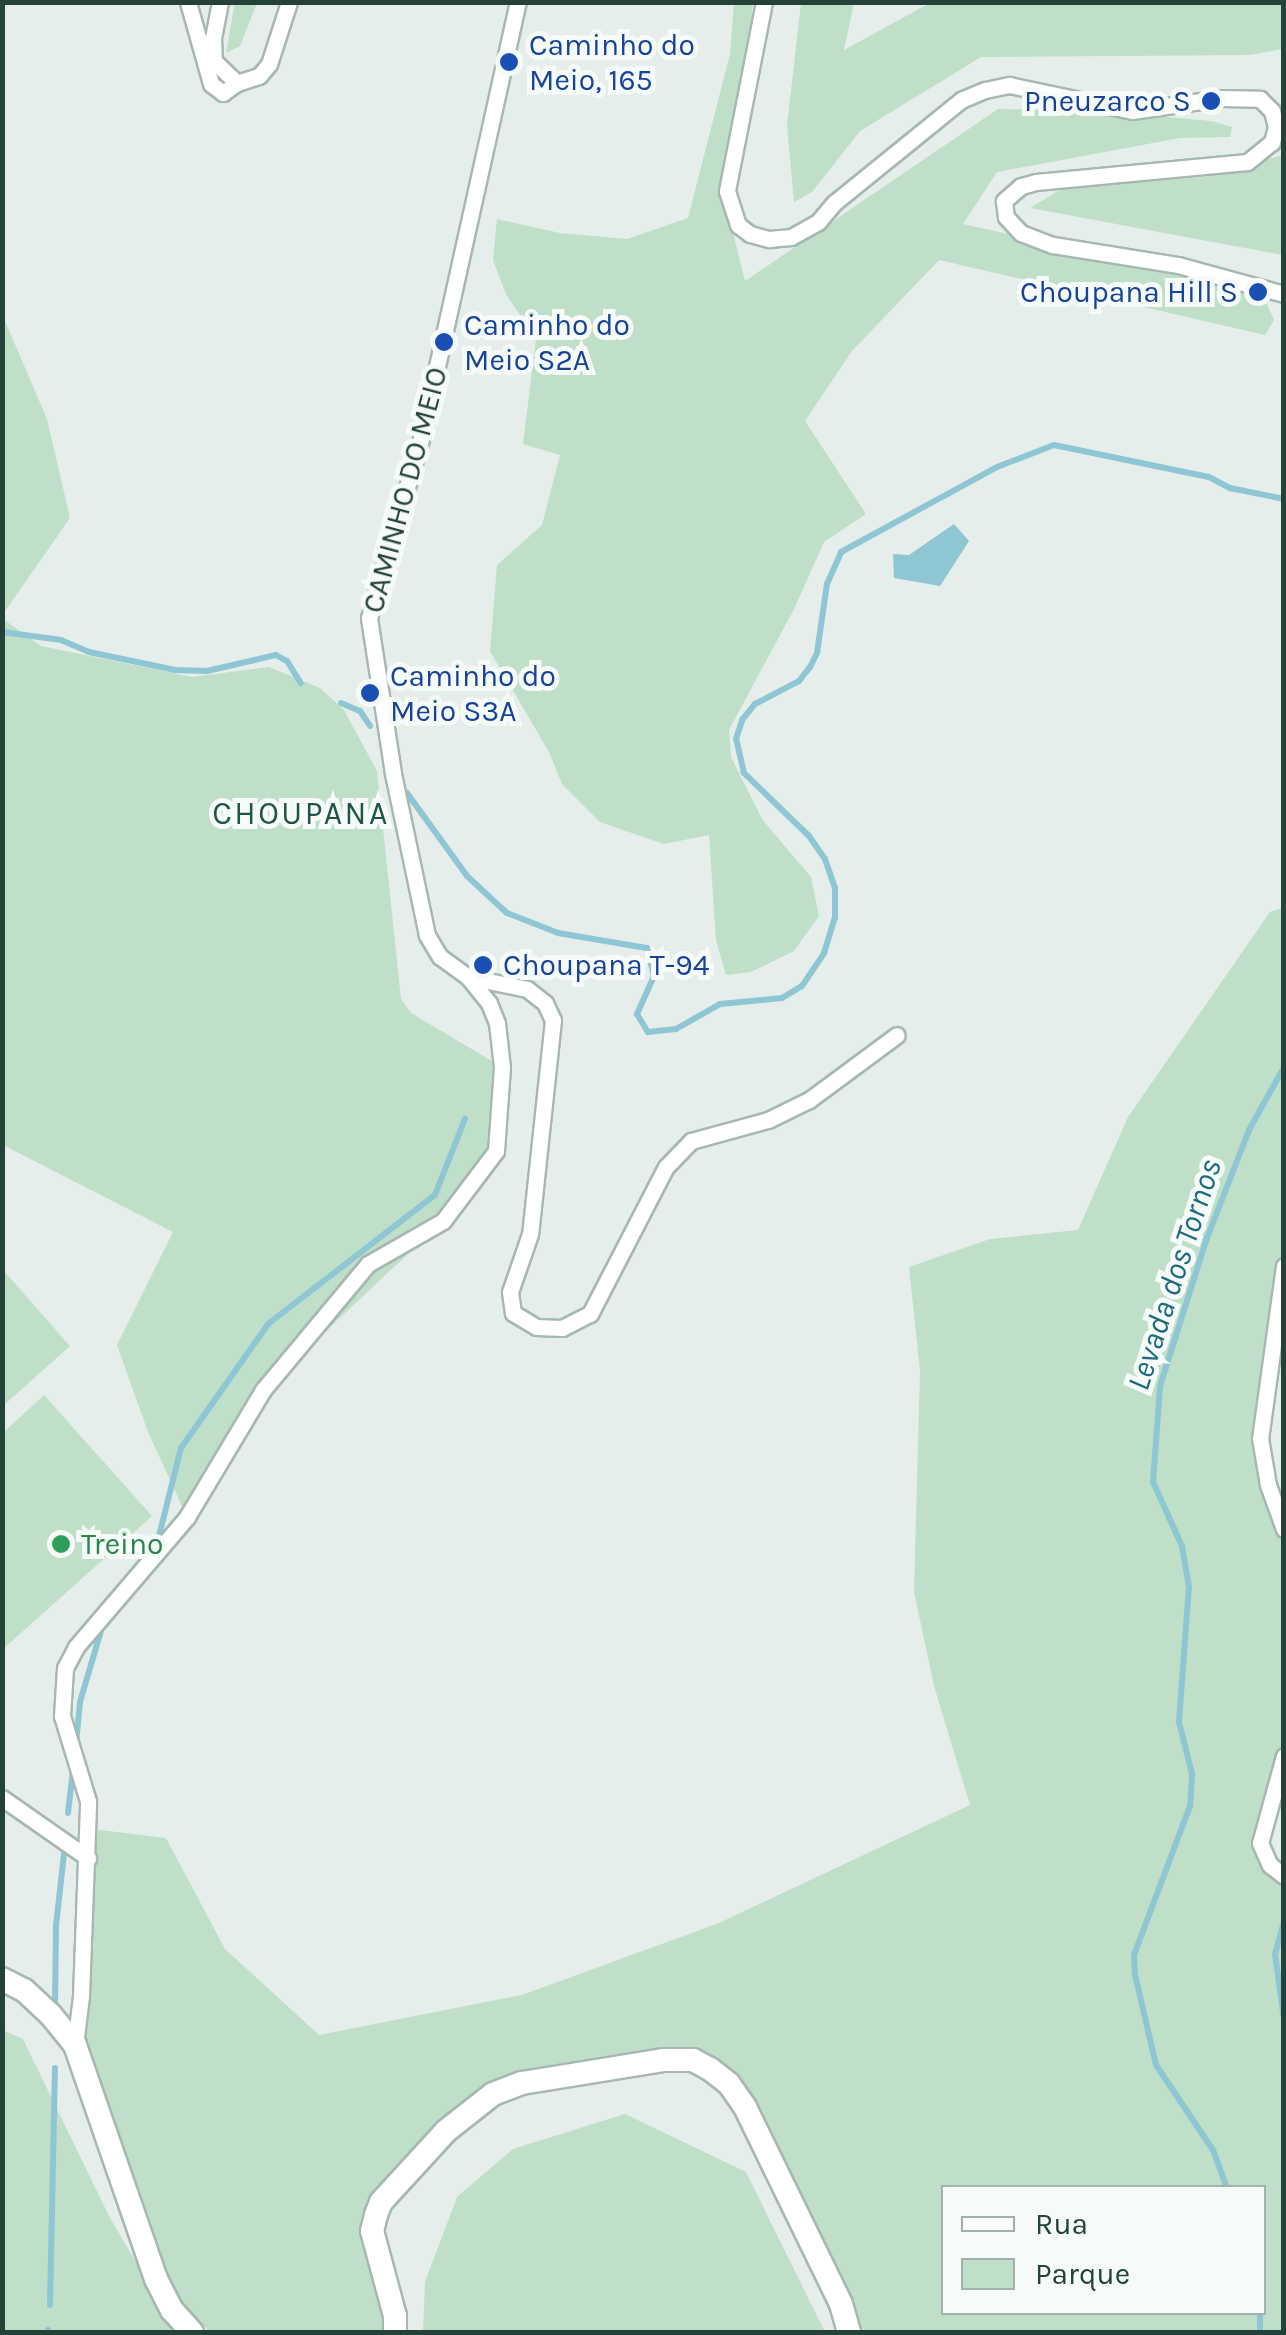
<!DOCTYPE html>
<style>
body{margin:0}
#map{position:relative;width:1286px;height:2335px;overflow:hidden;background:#e5eeeb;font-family:Karla,sans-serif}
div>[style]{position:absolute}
.green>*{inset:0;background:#bfdfc8}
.water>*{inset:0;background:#8ec6d3}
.stream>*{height:6px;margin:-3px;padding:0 3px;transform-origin:3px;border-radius:3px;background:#8ec6d3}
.roads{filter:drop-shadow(2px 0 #a7b7b2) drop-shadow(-2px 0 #a7b7b2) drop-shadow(0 2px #a7b7b2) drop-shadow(0 -2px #a7b7b2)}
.street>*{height:15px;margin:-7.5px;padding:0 7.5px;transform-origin:7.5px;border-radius:7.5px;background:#fff}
.secondary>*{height:22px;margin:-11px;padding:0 11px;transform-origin:11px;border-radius:11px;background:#fff}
.dots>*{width:28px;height:28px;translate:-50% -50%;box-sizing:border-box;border:5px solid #f6fbf9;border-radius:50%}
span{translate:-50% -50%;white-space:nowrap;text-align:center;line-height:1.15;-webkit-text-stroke:10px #f6fbf9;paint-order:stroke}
.transit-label{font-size:30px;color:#164399}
.left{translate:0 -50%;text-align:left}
.right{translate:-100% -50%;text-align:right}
.street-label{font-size:30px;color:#24413a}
.leisure-label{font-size:30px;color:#27864d}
.neighbourhood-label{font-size:32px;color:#1f5449;letter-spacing:2.5px}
.water-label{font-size:32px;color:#1d6b7e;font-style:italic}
.frame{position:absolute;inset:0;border:5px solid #24413a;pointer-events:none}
.legend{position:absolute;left:941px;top:2185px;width:325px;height:130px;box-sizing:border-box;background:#f6fbf9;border:2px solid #a2b1ad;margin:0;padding:12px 18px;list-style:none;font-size:30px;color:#24413a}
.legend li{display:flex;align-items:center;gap:20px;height:50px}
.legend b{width:50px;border:2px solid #a2b1ad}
</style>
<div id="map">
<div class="green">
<div style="clip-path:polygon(235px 2px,257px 3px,240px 46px,226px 53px)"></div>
<div style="clip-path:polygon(734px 3px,753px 3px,729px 217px,745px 281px,998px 109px,1099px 111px,1211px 121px,1232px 127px,1230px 137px,1180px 138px,997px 172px,963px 224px,1261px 291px,1274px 320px,1265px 335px,939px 260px,852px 351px,805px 421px,866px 514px,824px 542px,794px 609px,729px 730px,731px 757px,762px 819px,811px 877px,819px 916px,794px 951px,751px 972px,726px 975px,716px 940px,709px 835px,664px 844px,600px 822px,562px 784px,549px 752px,490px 651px,497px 565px,542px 525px,560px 455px,523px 444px,536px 339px,506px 294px,493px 260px,497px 219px,560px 233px,627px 239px,688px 218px,730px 54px)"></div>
<div style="clip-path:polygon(801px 3px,854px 3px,844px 50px,930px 3px,1283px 3px,1283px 49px,1250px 55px,981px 57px,860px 131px,812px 192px,794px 202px,787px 126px)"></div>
<div style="clip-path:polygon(1283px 155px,1283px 255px,1030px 208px,1065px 187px,1205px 177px)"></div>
<div style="clip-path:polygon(2px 314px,47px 419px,70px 518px,3px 614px)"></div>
<div style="clip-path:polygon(3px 619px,41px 646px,192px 677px,269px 667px,320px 688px,344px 710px,377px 771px,401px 999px,411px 1013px,502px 1067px,496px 1151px,443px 1221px,263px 1390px,187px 1517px,148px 1432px,117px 1345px,173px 1232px,3px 1145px)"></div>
<div style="clip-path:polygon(evenodd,1283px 908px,1284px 1266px,1260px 1438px,1283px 1529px,1284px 1756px,1260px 1843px,1284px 1876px,1283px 2332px,845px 2332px,729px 2084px,693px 2060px,522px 2083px,446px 2131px,381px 2202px,391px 2332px,210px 2332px,156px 2279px,86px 2104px,81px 1996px,84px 1828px,166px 1838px,225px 1949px,319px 2035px,522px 1995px,719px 1923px,970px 1805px,934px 1686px,914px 1592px,920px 1371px,909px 1267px,990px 1239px,1078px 1230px,1128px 1117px,1270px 912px,1283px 908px,944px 2188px,1264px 2188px,1264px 2312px,944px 2312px,944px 2188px)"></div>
<div style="clip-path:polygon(3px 1270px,70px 1346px,3px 1406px,2px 1406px)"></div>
<div style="clip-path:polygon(44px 1395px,152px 1516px,3px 1649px,3px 1433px)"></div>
<div style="clip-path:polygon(2px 2030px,23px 2039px,110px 2218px,177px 2332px,3px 2332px)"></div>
<div style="clip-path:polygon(625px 2114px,746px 2172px,825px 2332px,423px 2332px,425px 2282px,457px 2197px,513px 2149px)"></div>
</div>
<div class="water">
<div style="clip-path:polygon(954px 524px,969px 541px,940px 586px,894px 578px,893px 554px,909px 555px)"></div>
</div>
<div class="stream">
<div style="left:2px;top:632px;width:60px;rotate:7.7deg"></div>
<div style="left:61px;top:640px;width:30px;rotate:23deg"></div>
<div style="left:89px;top:652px;width:88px;rotate:11.8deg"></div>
<div style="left:175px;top:670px;width:32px;rotate:2deg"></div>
<div style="left:207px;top:671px;width:71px;rotate:-13.1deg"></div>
<div style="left:276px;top:655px;width:13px;rotate:29deg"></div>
<div style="left:287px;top:661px;width:26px;rotate:58deg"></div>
<div style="left:341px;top:703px;width:21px;rotate:23deg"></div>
<div style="left:360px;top:711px;width:18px;rotate:56deg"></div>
<div style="left:407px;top:793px;width:102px;rotate:54.1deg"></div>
<div style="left:467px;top:876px;width:54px;rotate:42.8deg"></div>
<div style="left:507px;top:913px;width:55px;rotate:21.4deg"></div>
<div style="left:558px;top:933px;width:90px;rotate:9.6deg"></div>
<div style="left:647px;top:948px;width:29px;rotate:76deg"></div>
<div style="left:654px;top:976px;width:42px;rotate:114.1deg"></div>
<div style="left:637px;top:1014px;width:21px;rotate:59deg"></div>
<div style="left:648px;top:1032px;width:28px;rotate:-6deg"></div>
<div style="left:676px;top:1029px;width:51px;rotate:-29.6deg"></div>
<div style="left:720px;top:1004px;width:62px;rotate:-5.5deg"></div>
<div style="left:782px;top:998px;width:23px;rotate:-31deg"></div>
<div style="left:802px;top:986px;width:40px;rotate:-56deg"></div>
<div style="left:824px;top:953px;width:37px;rotate:-73deg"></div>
<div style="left:835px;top:918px;width:30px;rotate:-90deg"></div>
<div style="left:835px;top:888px;width:31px;rotate:-109deg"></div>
<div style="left:825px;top:859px;width:28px;rotate:-125deg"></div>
<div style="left:809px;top:836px;width:91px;rotate:-135.9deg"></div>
<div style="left:744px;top:773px;width:35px;rotate:-103deg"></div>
<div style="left:736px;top:739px;width:20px;rotate:-72deg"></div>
<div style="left:742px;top:720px;width:21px;rotate:-51deg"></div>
<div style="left:755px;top:704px;width:50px;rotate:-27.6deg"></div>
<div style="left:799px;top:681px;width:18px;rotate:-52deg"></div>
<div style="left:810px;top:667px;width:16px;rotate:-63deg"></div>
<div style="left:817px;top:653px;width:70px;rotate:-81.8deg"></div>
<div style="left:827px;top:584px;width:35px;rotate:-66deg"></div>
<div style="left:841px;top:552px;width:178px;rotate:-28.6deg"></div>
<div style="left:997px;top:467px;width:61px;rotate:-21.1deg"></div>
<div style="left:1054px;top:445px;width:158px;rotate:11.7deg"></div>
<div style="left:1209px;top:477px;width:24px;rotate:28deg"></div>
<div style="left:1230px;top:488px;width:55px;rotate:11.5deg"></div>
<div style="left:157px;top:1544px;width:99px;rotate:-76deg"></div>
<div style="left:181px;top:1448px;width:151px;rotate:-54.9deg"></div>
<div style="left:268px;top:1324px;width:211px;rotate:-37.7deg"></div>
<div style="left:435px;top:1195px;width:82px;rotate:-68.5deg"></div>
<div style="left:76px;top:1743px;width:41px;rotate:-84.4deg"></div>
<div style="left:80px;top:1702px;width:81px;rotate:-73.6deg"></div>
<div style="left:68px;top:1813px;width:43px;rotate:-83.4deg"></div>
<div style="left:1284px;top:1921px;width:34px;rotate:105deg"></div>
<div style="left:1275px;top:1954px;width:66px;rotate:82.1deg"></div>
<div style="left:55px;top:2007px;width:81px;rotate:-89.3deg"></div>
<div style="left:56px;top:1926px;width:81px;rotate:-83.7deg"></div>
<div style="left:1227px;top:2188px;width:40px;rotate:-110.2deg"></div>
<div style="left:1213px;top:2150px;width:102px;rotate:-123.8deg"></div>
<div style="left:1156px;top:2065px;width:92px;rotate:-103.1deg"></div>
<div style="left:1135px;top:1975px;width:20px;rotate:-93deg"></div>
<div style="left:1134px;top:1955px;width:159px;rotate:-69.4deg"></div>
<div style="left:1190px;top:1806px;width:32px;rotate:-86deg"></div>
<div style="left:1192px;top:1774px;width:54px;rotate:-104deg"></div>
<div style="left:1179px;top:1722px;width:135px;rotate:-85.8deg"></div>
<div style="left:1189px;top:1587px;width:42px;rotate:-99.7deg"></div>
<div style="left:1182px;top:1546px;width:70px;rotate:-114.4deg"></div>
<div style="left:1153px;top:1482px;width:96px;rotate:-85.8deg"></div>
<div style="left:1160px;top:1386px;width:155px;rotate:-72.4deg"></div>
<div style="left:1207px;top:1238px;width:116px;rotate:-68.7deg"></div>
<div style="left:1249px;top:1130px;width:72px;rotate:-60.9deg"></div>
<div style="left:50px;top:2305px;width:237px;rotate:-88.8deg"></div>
<div style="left:1260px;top:2312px;width:20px;rotate:90deg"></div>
<div style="left:48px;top:2332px;width:2px;rotate:-90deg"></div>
</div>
<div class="roads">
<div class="street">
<div style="left:188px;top:2px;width:85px;rotate:74.3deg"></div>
<div style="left:211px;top:84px;width:15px;rotate:37deg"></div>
<div style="left:223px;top:93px;width:17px;rotate:-36deg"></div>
<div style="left:220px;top:2px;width:36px;rotate:101deg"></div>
<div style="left:213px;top:37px;width:24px;rotate:88deg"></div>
<div style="left:214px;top:61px;width:32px;rotate:44deg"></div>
<div style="left:237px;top:83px;width:23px;rotate:-18deg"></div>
<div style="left:259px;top:76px;width:16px;rotate:-50deg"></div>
<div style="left:269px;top:64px;width:65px;rotate:-72.1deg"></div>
<div style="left:764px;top:2px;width:193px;rotate:101.1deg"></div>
<div style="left:727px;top:191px;width:36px;rotate:72deg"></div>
<div style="left:738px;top:225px;width:15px;rotate:37deg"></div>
<div style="left:750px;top:234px;width:20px;rotate:15deg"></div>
<div style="left:769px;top:239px;width:22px;rotate:-5deg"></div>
<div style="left:791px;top:237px;width:31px;rotate:-29deg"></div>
<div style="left:818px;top:222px;width:25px;rotate:-50deg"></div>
<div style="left:834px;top:203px;width:164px;rotate:-39deg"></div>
<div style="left:961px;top:100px;width:26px;rotate:-23deg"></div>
<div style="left:985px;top:90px;width:25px;rotate:-12deg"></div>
<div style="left:1009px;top:85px;width:126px;rotate:11.9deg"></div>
<div style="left:1132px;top:111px;width:90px;rotate:-8.3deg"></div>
<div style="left:1221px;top:98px;width:39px;rotate:1deg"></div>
<div style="left:1260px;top:99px;width:17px;rotate:45deg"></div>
<div style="left:1272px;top:111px;width:16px;rotate:76deg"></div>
<div style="left:1276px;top:127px;width:16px;rotate:105deg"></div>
<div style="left:1272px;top:142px;width:32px;rotate:141deg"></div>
<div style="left:1247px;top:162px;width:212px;rotate:174.6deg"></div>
<div style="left:1036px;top:182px;width:16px;rotate:165deg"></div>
<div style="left:1021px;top:186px;width:23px;rotate:139deg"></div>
<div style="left:1004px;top:201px;width:16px;rotate:83deg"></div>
<div style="left:1006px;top:217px;width:22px;rotate:47deg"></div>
<div style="left:1021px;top:233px;width:34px;rotate:21deg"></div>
<div style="left:1053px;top:245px;width:127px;rotate:9.1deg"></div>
<div style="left:1178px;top:265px;width:110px;rotate:15.3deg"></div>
<div style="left:468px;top:977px;width:60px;rotate:11.5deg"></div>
<div style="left:527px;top:989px;width:23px;rotate:38deg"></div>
<div style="left:545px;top:1003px;width:19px;rotate:65deg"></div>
<div style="left:553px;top:1020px;width:215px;rotate:96.1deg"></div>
<div style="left:530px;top:1234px;width:61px;rotate:109deg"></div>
<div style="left:510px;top:1292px;width:21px;rotate:82deg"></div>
<div style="left:513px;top:1313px;width:27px;rotate:31deg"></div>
<div style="left:536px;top:1327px;width:26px;rotate:2deg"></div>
<div style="left:562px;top:1328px;width:31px;rotate:-27deg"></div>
<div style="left:590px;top:1314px;width:165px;rotate:-62.7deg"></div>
<div style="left:666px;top:1167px;width:36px;rotate:-46deg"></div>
<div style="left:691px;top:1141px;width:80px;rotate:-15.3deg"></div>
<div style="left:768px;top:1120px;width:46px;rotate:-26deg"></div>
<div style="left:809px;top:1100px;width:109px;rotate:-36.5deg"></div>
<div style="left:1284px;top:1266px;width:174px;rotate:97.9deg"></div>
<div style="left:1260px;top:1438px;width:48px;rotate:80.3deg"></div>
<div style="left:1268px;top:1485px;width:47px;rotate:70deg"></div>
<div style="left:1284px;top:1756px;width:90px;rotate:105.4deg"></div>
<div style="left:1260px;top:1843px;width:24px;rotate:66deg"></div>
<div style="left:1270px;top:1865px;width:18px;rotate:38deg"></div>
<div style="left:2px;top:1798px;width:105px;rotate:34.9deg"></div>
<div style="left:75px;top:2045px;width:49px;rotate:-83deg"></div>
<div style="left:81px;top:1996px;width:195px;rotate:-87.9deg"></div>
<div style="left:88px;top:1801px;width:89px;rotate:-107deg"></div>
<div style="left:62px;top:1716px;width:48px;rotate:-86.4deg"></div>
<div style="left:65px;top:1668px;width:24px;rotate:-62deg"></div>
<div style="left:76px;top:1647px;width:171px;rotate:-49.5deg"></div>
<div style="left:187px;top:1517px;width:148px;rotate:-59.1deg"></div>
<div style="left:263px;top:1390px;width:164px;rotate:-50.2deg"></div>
<div style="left:368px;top:1264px;width:86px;rotate:-29.8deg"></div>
<div style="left:443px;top:1221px;width:88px;rotate:-52.9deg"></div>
<div style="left:496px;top:1151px;width:84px;rotate:-85.9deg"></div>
<div style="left:502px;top:1067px;width:44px;rotate:-96.5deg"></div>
<div style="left:497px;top:1023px;width:22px;rotate:-112deg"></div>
<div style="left:489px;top:1003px;width:33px;rotate:-129deg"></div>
<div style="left:468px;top:977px;width:34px;rotate:-144deg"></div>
<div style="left:440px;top:957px;width:26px;rotate:-121deg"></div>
<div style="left:427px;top:935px;width:166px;rotate:-101.9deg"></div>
<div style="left:393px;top:773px;width:157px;rotate:-98.8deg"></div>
<div style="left:369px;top:618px;width:182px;rotate:-73.8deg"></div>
<div style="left:420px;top:443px;width:452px;rotate:-77.5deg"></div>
</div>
<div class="secondary">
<div style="left:2px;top:1979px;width:25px;rotate:27deg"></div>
<div style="left:24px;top:1990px;width:35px;rotate:43deg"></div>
<div style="left:50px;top:2014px;width:40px;rotate:51deg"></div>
<div style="left:75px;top:2045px;width:248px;rotate:70.9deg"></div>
<div style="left:156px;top:2279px;width:35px;rotate:63deg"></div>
<div style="left:172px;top:2310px;width:30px;rotate:48deg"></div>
<div style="left:395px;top:2332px;width:16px;rotate:-90deg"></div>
<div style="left:395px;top:2316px;width:88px;rotate:-105.1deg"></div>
<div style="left:372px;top:2231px;width:16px;rotate:-76deg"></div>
<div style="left:376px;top:2215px;width:14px;rotate:-69deg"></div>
<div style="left:381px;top:2202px;width:96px;rotate:-47.5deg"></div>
<div style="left:446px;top:2131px;width:60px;rotate:-38.2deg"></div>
<div style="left:493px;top:2094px;width:31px;rotate:-21deg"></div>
<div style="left:522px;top:2083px;width:144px;rotate:-9.2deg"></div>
<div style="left:664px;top:2060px;width:29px"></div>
<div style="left:693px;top:2060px;width:19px;rotate:28deg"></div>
<div style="left:710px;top:2069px;width:24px;rotate:38deg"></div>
<div style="left:729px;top:2084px;width:28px;rotate:55deg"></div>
<div style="left:745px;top:2107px;width:219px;rotate:64deg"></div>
<div style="left:841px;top:2304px;width:29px;rotate:74deg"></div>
</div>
</div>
<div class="dots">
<div style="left:509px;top:62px;background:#1a4fb4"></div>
<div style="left:1211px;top:101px;background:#1a4fb4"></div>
<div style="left:1258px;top:292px;background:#1a4fb4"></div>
<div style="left:444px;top:342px;background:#1a4fb4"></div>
<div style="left:370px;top:693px;background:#1a4fb4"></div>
<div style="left:483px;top:965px;background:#1a4fb4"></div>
<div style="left:61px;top:1544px;background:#2e9e5b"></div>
</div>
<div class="transit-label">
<span class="left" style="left:529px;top:62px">Caminho do<br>Meio, 165</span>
<span class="right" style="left:1191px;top:101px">Pneuzarco S</span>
<span class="right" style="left:1238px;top:292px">Choupana Hill S</span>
<span class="left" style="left:464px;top:342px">Caminho do<br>Meio S2A</span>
<span class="left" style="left:390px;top:693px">Caminho do<br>Meio S3A</span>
<span class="left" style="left:503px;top:965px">Choupana T-94</span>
</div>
<div class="street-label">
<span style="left:405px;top:490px;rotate:-75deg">CAMINHO DO MEIO</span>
</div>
<div class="leisure-label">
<span class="left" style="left:81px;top:1544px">Treino</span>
</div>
<div class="neighbourhood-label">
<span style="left:301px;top:814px">CHOUPANA</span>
</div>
<div class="water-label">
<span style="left:1175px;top:1275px;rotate:-72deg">Levada dos Tornos</span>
</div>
<div class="frame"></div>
<ul class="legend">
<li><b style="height:12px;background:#fff"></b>Rua</li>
<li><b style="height:28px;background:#bfdfc8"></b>Parque</li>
</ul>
</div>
